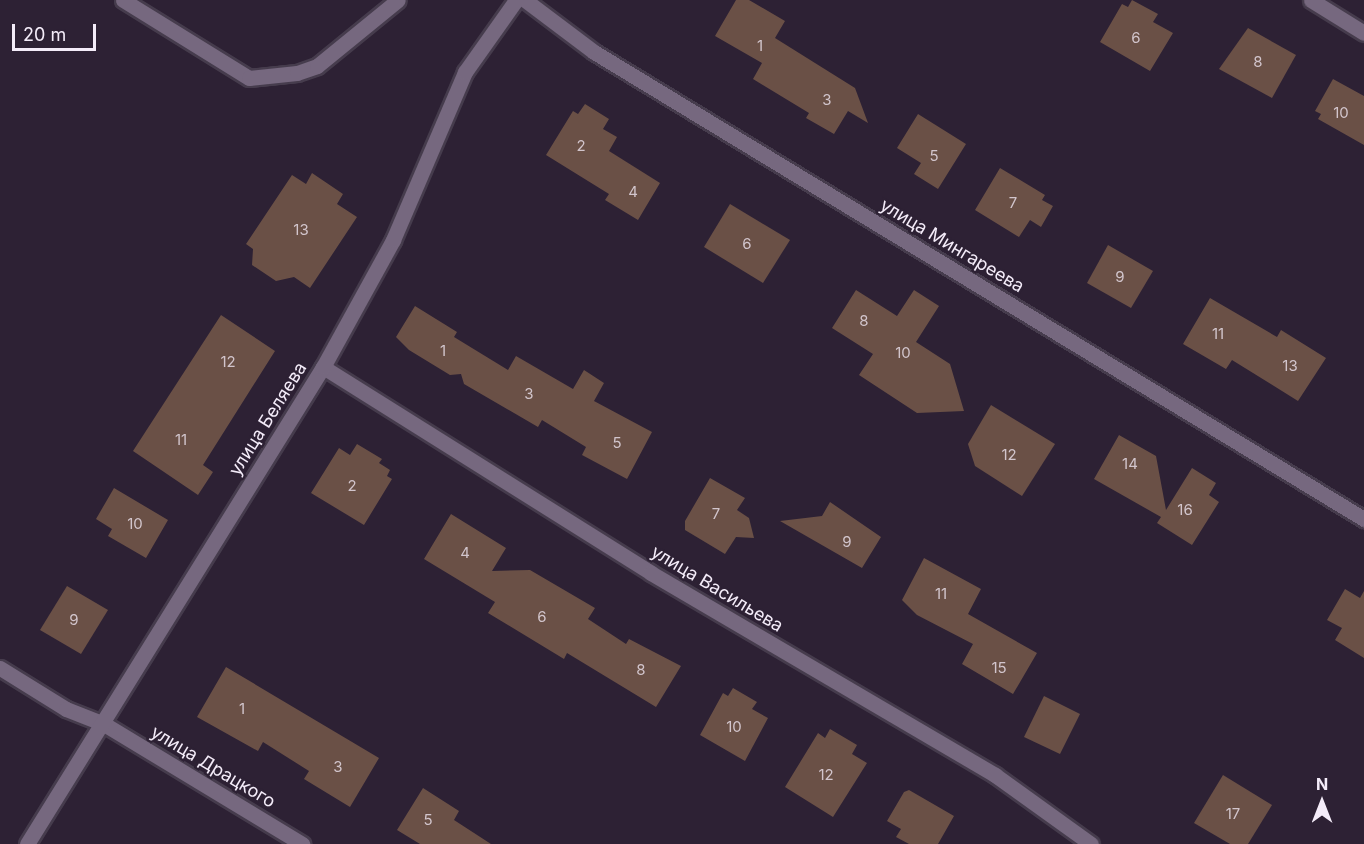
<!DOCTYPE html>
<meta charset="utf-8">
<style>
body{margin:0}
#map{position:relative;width:1364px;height:844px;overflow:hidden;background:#2d2134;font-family:Inter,sans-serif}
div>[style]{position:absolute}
.building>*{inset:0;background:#6a5046}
.roads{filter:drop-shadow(2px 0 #463c4d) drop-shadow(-2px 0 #463c4d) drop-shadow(0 2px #463c4d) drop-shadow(0 -2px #463c4d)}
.street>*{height:15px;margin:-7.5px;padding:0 7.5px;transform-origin:7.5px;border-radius:7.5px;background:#76687f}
span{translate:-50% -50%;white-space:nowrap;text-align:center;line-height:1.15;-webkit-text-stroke:4.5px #2d2134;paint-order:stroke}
.number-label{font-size:15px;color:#d2c5cc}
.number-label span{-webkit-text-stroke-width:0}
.street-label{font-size:18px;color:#f4ecf9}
.north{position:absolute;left:1292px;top:772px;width:60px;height:60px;-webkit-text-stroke:4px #2d2134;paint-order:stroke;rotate:0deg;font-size:16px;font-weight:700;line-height:24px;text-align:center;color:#f4ecf9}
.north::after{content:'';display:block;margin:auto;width:21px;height:27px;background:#f4ecf9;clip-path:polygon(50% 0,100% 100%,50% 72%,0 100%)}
.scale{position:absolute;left:12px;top:24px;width:84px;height:27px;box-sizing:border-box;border:3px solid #f4ecf9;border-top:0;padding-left:8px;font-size:18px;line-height:21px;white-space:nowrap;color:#f4ecf9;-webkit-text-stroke:4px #2d2134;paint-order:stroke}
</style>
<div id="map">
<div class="building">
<div style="clip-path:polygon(736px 0,749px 0,785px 21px,775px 38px,855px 88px,868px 123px,848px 111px,834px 134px,806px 118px,809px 113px,753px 79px,762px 63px,715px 36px)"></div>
<div style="clip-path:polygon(1132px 0,1158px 14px,1153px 22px,1173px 33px,1150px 71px,1100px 42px,1122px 4px,1128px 7px)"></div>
<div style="clip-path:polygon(1248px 28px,1296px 55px,1272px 98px,1219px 69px)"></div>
<div style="clip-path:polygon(1333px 79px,1364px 96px,1364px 145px,1318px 119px,1321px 114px,1315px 111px)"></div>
<div style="clip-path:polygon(585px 104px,609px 119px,603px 129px,617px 137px,609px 151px,660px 183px,638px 220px,605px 200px,609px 194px,546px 155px,573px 111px,578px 114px)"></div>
<div style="clip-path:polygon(918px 114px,966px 144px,938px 189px,914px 174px,921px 163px,897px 148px)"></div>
<div style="clip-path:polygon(1000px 168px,1045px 195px,1042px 200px,1053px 206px,1041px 227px,1030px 220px,1019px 237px,975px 210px)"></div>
<div style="clip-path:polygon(312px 173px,343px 194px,337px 204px,357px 217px,310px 288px,294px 277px,276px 281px,252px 265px,253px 249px,246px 244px,292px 175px,306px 184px)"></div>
<div style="clip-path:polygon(730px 204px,790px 240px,763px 283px,704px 247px)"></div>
<div style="clip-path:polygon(1108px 245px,1153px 271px,1131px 308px,1087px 283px)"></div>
<div style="clip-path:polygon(856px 290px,897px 316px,914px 290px,939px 306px,916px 342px,950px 364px,964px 411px,917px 413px,859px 375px,873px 354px,832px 328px)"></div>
<div style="clip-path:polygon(1210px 298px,1277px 337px,1281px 330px,1326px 358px,1298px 401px,1232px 360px,1226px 369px,1183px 344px)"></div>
<div style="clip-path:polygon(415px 306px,457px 332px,454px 337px,508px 370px,516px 356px,573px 389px,584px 370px,604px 383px,594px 401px,652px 432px,627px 479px,582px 455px,586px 447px,542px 420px,538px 427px,464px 384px,461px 374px,450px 375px,409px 350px,396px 337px)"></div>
<div style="clip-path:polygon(221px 315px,275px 351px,203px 465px,213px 472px,198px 495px,133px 451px)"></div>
<div style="clip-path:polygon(991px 405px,1055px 444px,1022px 496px,975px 466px,968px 444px)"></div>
<div style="clip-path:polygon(1119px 435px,1156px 456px,1166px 510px,1192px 468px,1216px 483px,1209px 495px,1219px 502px,1192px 545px,1157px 523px,1161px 517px,1094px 479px)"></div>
<div style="clip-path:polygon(357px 444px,382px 459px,379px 463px,390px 470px,387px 476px,392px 479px,364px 525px,311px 493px,339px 448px,350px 455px)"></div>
<div style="clip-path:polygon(710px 478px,745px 498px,737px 510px,749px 518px,754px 538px,736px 537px,725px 554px,685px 530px,685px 521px)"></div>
<div style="clip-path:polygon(114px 488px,168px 520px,146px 558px,108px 536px,112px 529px,96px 519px)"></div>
<div style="clip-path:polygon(830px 502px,881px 537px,862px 568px,780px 521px,822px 516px)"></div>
<div style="clip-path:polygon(451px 514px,506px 548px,492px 571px,530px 570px,595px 608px,588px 619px,626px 644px,629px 639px,681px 666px,656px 707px,567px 653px,564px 659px,488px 613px,495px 602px,424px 559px)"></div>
<div style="clip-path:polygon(924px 558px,981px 589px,968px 614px,1037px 653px,1013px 694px,962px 664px,973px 644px,917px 615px,902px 600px)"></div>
<div style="clip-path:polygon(67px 586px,108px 610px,81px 654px,40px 630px)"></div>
<div style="clip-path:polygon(1345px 589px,1360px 598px,1364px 591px,1364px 658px,1335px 640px,1342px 628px,1327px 620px)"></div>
<div style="clip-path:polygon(226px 667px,379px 758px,350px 807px,304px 779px,309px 771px,263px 742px,258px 751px,197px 717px)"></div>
<div style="clip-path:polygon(733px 688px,757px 702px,752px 709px,768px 718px,745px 761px,700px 735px,723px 693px,728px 696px)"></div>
<div style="clip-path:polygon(1044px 696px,1080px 714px,1060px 754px,1024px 737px)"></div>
<div style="clip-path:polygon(830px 729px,857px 745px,852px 754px,867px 763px,833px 817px,785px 787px,818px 733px,825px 738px)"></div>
<div style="clip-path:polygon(1223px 775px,1272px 805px,1248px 844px,1230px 844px,1194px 823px)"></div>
<div style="clip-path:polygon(423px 788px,459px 811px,454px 820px,491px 844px,420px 844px,397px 830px)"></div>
<div style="clip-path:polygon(909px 790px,954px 816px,938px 844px,909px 844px,896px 837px,901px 829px,887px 821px,904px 792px)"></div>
</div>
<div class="roads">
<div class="street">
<div style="left:123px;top:0;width:148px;rotate:31.8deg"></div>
<div style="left:249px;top:78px;width:48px;rotate:-5.9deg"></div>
<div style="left:297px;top:73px;width:21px;rotate:-19deg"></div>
<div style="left:317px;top:66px;width:104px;rotate:-39.2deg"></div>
<div style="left:525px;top:0;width:86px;rotate:37deg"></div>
<div style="left:594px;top:52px;width:901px;rotate:31.24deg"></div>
<div style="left:1311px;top:0;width:62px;rotate:31.9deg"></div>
<div style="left:323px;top:367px;width:387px;rotate:32.1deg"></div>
<div style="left:651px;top:573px;width:399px;rotate:30.4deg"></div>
<div style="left:995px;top:775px;width:118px;rotate:35.7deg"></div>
<div style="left:0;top:668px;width:78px;rotate:31.8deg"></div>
<div style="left:66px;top:709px;width:41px;rotate:21.5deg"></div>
<div style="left:104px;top:724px;width:232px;rotate:31.2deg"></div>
<div style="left:27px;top:844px;width:561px;rotate:-58.18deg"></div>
<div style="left:323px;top:367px;width:145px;rotate:-61.1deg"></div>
<div style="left:393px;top:240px;width:183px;rotate:-66.8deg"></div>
<div style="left:465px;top:72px;width:88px;rotate:-54.7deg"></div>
</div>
</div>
<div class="number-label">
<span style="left:1136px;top:38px">6</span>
<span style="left:760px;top:46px">1</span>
<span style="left:1258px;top:62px">8</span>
<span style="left:827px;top:100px">3</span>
<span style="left:1341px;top:113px">10</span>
<span style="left:581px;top:146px">2</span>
<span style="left:934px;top:156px">5</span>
<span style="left:633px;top:192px">4</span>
<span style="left:1013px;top:203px">7</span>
<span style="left:301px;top:230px">13</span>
<span style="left:747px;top:244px">6</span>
<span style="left:1120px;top:277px">9</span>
<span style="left:864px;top:321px">8</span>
<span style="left:1218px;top:334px">11</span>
<span style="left:443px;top:351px">1</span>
<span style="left:903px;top:353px">10</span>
<span style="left:228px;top:362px">12</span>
<span style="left:1290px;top:366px">13</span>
<span style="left:529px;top:394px">3</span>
<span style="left:181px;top:440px">11</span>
<span style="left:617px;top:443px">5</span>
<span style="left:1009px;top:455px">12</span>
<span style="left:1130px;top:464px">14</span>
<span style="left:352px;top:486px">2</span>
<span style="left:1185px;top:510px">16</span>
<span style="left:716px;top:514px">7</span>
<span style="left:135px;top:524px">10</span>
<span style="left:847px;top:542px">9</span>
<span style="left:465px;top:553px">4</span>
<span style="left:941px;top:594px">11</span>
<span style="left:542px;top:617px">6</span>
<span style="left:74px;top:620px">9</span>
<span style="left:999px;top:668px">15</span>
<span style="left:641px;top:670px">8</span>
<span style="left:242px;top:709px">1</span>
<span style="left:734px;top:727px">10</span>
<span style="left:338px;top:767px">3</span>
<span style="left:826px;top:775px">12</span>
<span style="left:1233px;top:814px">17</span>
<span style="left:428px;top:820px">5</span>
</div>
<div class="street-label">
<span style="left:952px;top:246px;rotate:31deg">улица Мингареева</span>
<span style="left:268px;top:419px;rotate:-58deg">улица Беляева</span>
<span style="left:717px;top:589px;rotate:31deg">улица Васильева</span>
<span style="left:213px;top:767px;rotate:31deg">улица Драцкого</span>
</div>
<div class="north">N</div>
<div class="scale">20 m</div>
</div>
